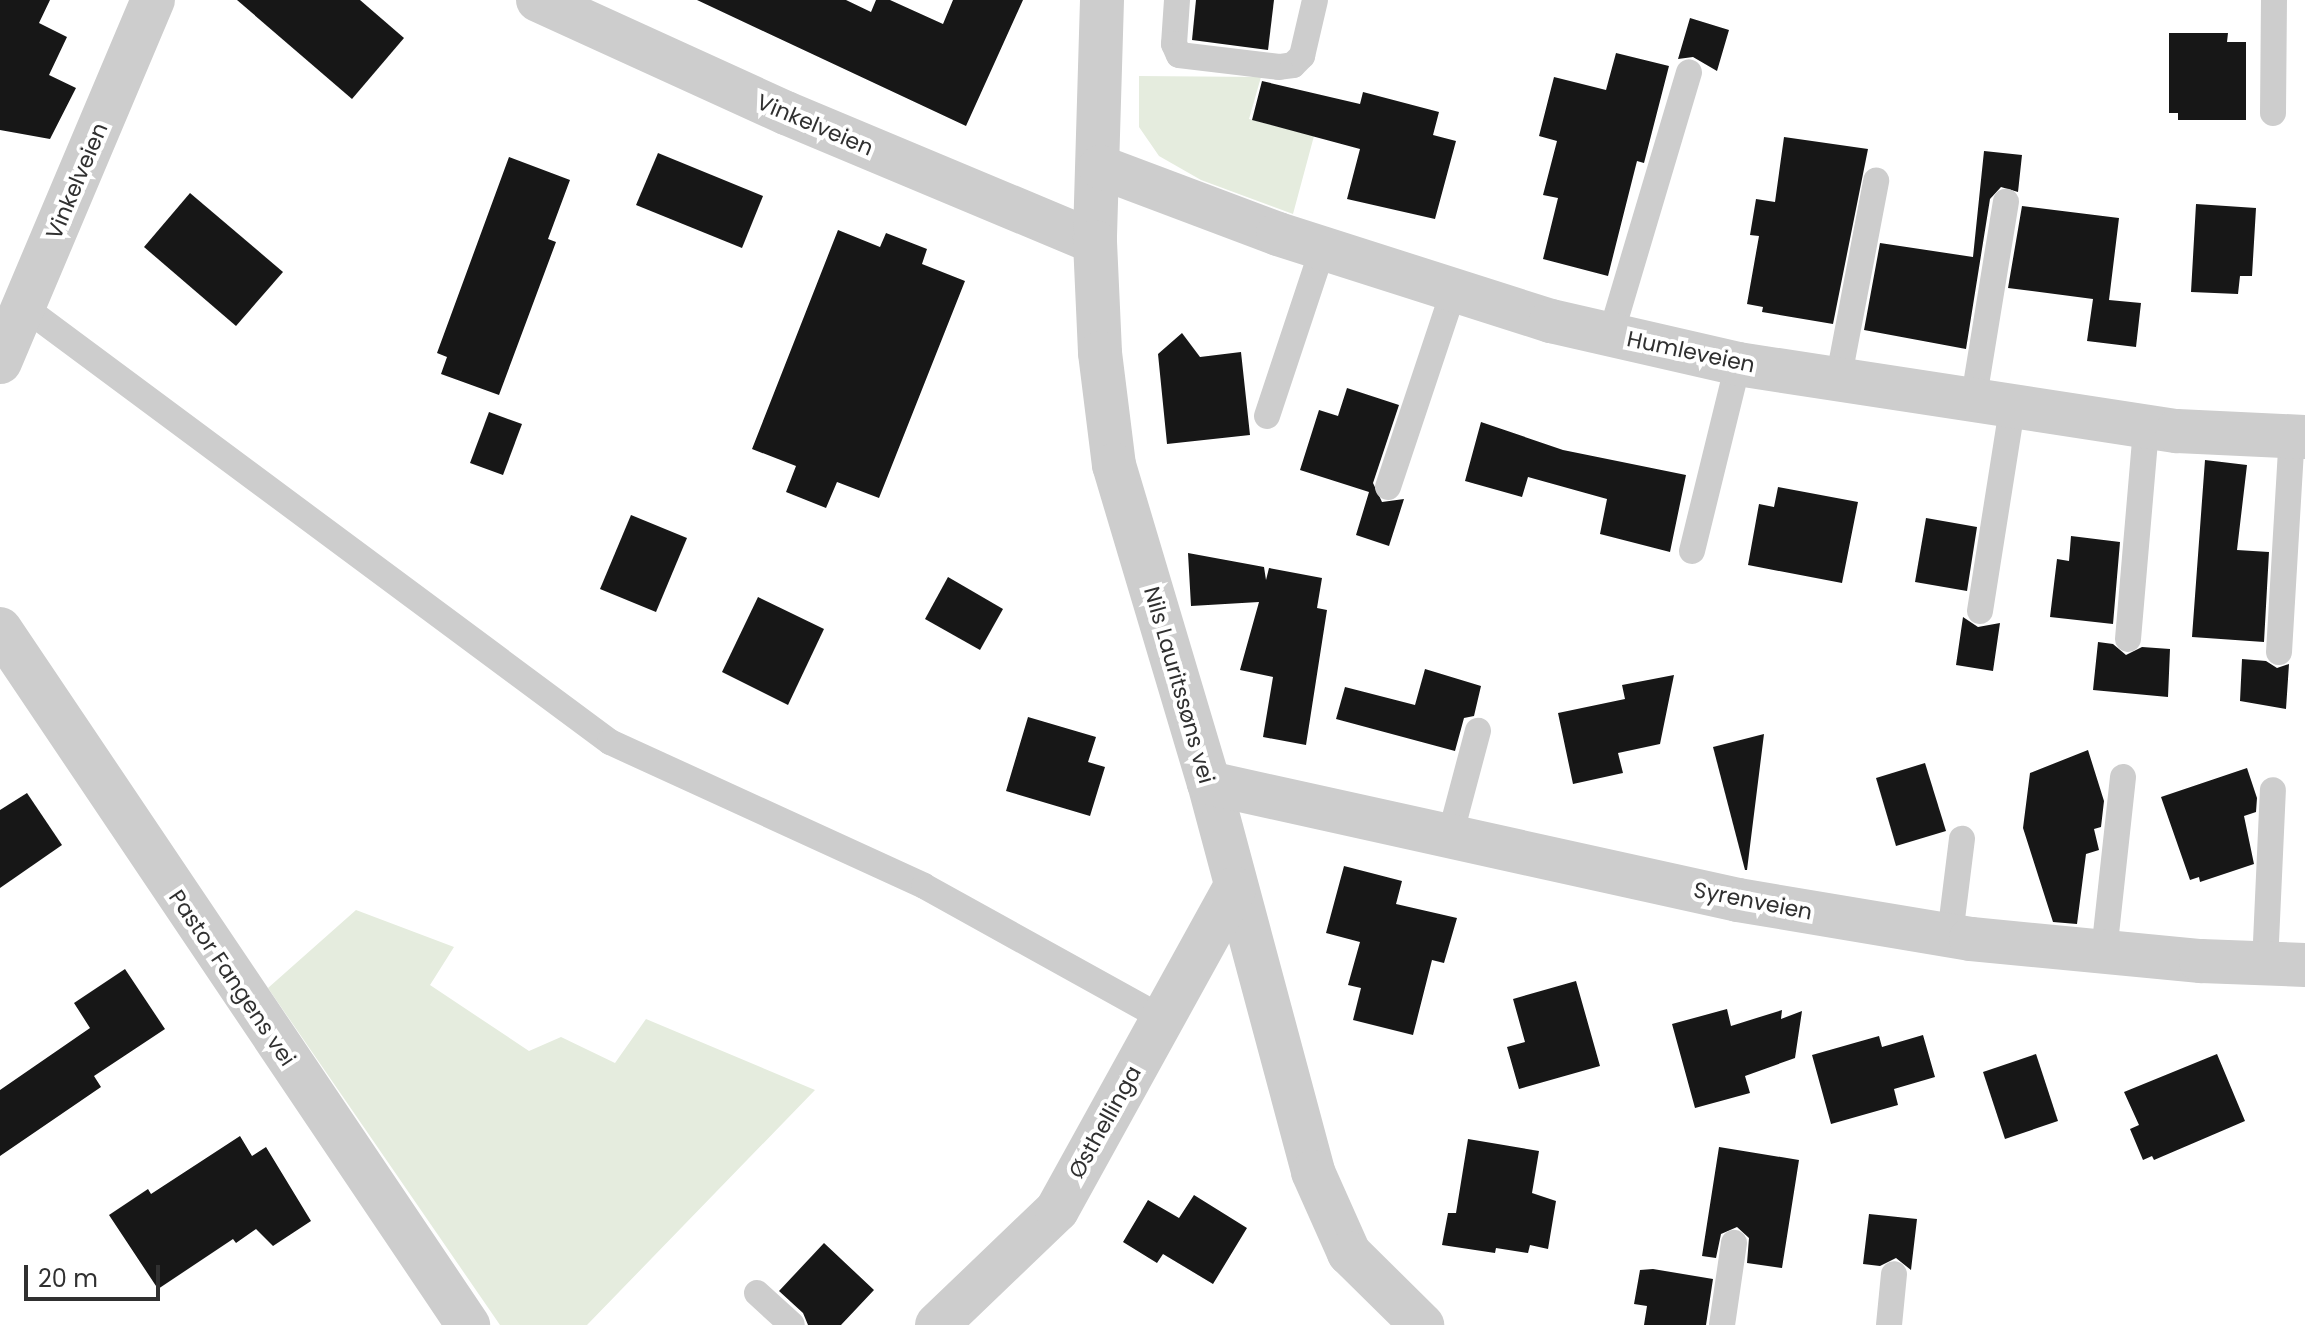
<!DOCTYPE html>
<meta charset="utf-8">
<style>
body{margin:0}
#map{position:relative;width:2305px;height:1325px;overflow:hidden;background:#fff;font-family:Poppins,sans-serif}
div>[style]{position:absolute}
.green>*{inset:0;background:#e5ecde}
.building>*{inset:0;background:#171717}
.lane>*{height:26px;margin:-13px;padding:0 13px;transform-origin:13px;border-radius:13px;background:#cdcdcd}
.street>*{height:44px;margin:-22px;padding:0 22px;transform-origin:22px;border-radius:22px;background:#cdcdcd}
span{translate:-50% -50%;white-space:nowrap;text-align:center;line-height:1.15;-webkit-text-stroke:8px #fff;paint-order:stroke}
.street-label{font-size:22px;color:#303030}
.scale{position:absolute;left:24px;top:1265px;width:136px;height:36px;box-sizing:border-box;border:4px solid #303030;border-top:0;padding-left:10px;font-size:24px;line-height:28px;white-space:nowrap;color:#303030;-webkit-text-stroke:6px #fff;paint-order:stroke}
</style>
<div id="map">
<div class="green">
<div style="clip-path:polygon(1139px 76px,1261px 77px,1249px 119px,1314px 136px,1293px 214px,1201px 180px,1159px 156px,1139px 127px)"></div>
<div style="clip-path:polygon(356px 910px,454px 947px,430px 985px,529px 1051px,561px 1037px,615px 1063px,646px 1019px,815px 1090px,587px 1325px,500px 1325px,268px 988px)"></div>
</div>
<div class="building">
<div style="clip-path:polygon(0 0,50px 0,39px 23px,67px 37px,49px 75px,76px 88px,50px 139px,0 130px)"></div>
<div style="clip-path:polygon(237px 0,360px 0,404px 38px,352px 99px)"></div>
<div style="clip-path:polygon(697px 0,846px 0,871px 12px,876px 0,890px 0,943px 24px,953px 0,1023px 0,966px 126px)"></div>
<div style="clip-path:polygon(1196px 0,1274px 0,1268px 50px,1192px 40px)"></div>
<div style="clip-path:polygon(1690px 18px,1729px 30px,1717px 71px,1693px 57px,1678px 59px)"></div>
<div style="clip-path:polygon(2169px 33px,2228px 33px,2227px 42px,2246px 42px,2246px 120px,2178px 120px,2178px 113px,2169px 113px)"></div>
<div style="clip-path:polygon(1616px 53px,1669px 66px,1644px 163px,1637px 161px,1608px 276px,1543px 259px,1558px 198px,1543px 195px,1557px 141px,1539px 136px,1554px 77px,1606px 90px)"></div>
<div style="clip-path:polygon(1262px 81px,1360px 104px,1363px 92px,1439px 112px,1433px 135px,1456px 141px,1435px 219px,1347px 199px,1360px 149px,1252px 120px)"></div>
<div style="clip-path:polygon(1784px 137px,1868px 149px,1833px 324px,1762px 312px,1763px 307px,1747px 304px,1759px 236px,1750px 235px,1756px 199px,1775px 202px)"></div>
<div style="clip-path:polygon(1984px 151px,2022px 155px,2018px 192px,2001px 187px,1990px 199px,1966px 349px,1864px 330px,1880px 243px,1973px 257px)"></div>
<div style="clip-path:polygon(658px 153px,763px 196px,742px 248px,636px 205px)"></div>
<div style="clip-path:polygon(509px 157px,570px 180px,548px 239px,556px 242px,499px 395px,441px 374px,447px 357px,437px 353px)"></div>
<div style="clip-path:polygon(190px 193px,283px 272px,236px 326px,144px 247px)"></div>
<div style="clip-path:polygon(2196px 204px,2256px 208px,2252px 276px,2240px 276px,2238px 294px,2191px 292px)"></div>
<div style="clip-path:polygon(2022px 206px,2119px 218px,2109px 300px,2141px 303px,2136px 347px,2087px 341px,2093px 299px,2008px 288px)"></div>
<div style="clip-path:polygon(838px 230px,880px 247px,886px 233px,927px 249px,922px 264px,965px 281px,879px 498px,837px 482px,826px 508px,786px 492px,796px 466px,752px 449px)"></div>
<div style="clip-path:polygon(1182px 333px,1200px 357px,1241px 352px,1250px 435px,1167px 444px,1158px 354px)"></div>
<div style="clip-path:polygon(1347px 388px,1399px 405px,1373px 483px,1382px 502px,1404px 499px,1389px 546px,1356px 535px,1369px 492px,1300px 470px,1319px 410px,1338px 416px)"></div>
<div style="clip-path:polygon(489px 412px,522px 424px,503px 475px,470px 463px)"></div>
<div style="clip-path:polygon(1481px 422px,1563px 450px,1686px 475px,1670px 552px,1600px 534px,1607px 499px,1528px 477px,1522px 497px,1465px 481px)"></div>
<div style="clip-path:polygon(2205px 460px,2247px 465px,2237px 550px,2269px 552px,2264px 642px,2192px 637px)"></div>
<div style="clip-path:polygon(1778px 487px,1858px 502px,1842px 583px,1748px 565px,1759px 504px,1774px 507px)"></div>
<div style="clip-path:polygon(631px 515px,687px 538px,656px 612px,600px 589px)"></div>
<div style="clip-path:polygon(1926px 518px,1977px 527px,1967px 591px,1915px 582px)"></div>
<div style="clip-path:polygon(2071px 536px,2120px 542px,2113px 624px,2050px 617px,2057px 559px,2069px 561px)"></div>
<div style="clip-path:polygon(1188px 553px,1264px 567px,1266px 580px,1269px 568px,1322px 578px,1317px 608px,1327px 610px,1306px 745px,1263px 737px,1273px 677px,1240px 670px,1259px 602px,1191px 606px)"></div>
<div style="clip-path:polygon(948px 577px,1003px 609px,980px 650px,925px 619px)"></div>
<div style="clip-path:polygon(758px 597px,824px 629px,788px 705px,722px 672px)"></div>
<div style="clip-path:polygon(1963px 617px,1978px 627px,2000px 623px,1993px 671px,1956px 665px)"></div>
<div style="clip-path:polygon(2098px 642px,2113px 644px,2126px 655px,2142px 647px,2170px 649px,2168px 697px,2093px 690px)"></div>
<div style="clip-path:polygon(2242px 659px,2266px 661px,2277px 668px,2289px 664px,2286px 709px,2240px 701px)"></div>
<div style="clip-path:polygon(1425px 669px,1481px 686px,1474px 716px,1464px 718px,1455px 751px,1336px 719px,1345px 687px,1415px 705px)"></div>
<div style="clip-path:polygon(1674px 675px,1660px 744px,1618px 753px,1623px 773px,1573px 784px,1558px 713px,1625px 699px,1622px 685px)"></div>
<div style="clip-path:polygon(1028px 717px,1096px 737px,1088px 762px,1105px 767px,1090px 816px,1006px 791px)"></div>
<div style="clip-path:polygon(1764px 734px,1747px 870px,1745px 870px,1713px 747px)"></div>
<div style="clip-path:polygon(2088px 750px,2104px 801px,2101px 827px,2094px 829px,2099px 850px,2086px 854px,2077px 924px,2053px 922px,2023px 828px,2030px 773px)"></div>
<div style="clip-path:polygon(1925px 763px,1946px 831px,1896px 846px,1876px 778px)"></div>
<div style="clip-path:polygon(2247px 768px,2257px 798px,2256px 812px,2244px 816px,2254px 864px,2200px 882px,2199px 877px,2190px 880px,2161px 797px)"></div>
<div style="clip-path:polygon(27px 793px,62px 845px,0 888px,0 810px)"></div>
<div style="clip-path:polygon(1344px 866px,1402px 881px,1396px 904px,1457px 918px,1444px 963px,1432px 960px,1413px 1035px,1353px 1020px,1361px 988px,1348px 985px,1360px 942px,1326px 933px)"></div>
<div style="clip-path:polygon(125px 969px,165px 1029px,94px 1076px,101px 1087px,0 1156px,0 1090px,90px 1028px,74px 1003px)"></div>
<div style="clip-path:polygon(1576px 981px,1600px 1066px,1519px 1089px,1507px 1047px,1525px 1042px,1513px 999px)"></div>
<div style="clip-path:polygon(1727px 1009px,1731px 1026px,1782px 1010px,1781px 1019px,1802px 1011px,1795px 1058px,1745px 1076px,1750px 1093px,1695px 1108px,1672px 1024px)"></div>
<div style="clip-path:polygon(1923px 1035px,1935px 1077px,1894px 1089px,1898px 1105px,1831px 1124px,1812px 1055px,1879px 1036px,1882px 1047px)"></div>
<div style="clip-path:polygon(2036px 1054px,2058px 1121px,2005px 1139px,1983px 1072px)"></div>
<div style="clip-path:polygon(2217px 1054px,2245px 1121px,2154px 1160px,2152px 1156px,2143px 1160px,2130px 1129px,2139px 1125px,2124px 1092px)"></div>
<div style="clip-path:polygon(240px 1136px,252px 1156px,266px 1147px,311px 1221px,273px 1246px,256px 1229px,236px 1243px,233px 1239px,158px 1289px,109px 1215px,148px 1189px,151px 1194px)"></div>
<div style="clip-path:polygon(1468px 1139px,1539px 1151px,1532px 1193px,1556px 1201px,1548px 1249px,1530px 1245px,1528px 1253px,1496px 1248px,1495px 1253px,1442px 1245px,1448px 1213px,1456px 1213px)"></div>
<div style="clip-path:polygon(1719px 1147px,1799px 1160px,1782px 1268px,1747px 1263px,1749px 1238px,1737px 1227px,1721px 1234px,1716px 1258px,1702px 1256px)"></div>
<div style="clip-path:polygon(1194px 1195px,1247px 1228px,1213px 1284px,1163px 1254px,1157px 1263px,1123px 1242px,1148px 1200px,1179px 1218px)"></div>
<div style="clip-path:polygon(1869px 1214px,1917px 1219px,1911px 1270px,1896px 1258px,1880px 1266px,1863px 1264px)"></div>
<div style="clip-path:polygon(824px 1243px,874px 1290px,841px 1325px,808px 1325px,803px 1313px,779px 1291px)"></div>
<div style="clip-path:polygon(1653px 1269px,1713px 1279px,1706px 1325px,1644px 1325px,1647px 1306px,1634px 1304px,1640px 1270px)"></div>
</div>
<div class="lane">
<div style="left:1177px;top:0;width:44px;rotate:93.9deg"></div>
<div style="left:1174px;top:44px;width:12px;rotate:66deg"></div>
<div style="left:1179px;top:55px;width:101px;rotate:6.8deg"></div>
<div style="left:1279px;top:67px;width:14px;rotate:-8deg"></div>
<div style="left:1293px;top:65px;width:13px;rotate:-45deg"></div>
<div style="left:1302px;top:56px;width:57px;rotate:-76.9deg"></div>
<div style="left:2273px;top:113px;width:113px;rotate:-89.5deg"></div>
<div style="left:24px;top:307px;width:730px;rotate:36.59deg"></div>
<div style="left:610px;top:742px;width:345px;rotate:24.6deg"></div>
<div style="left:924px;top:886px;width:272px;rotate:29deg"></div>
<div style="left:1611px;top:334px;width:273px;rotate:-73.4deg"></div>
<div style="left:1838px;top:381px;width:204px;rotate:-79.2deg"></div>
<div style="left:1973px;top:403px;width:204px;rotate:-80.7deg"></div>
<div style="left:1267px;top:416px;width:177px;rotate:-71.6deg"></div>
<div style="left:1388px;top:487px;width:208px;rotate:-71.5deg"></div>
<div style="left:1692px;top:551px;width:193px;rotate:-76.2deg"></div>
<div style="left:1980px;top:611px;width:205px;rotate:-81deg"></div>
<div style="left:2128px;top:639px;width:213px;rotate:-85.1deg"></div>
<div style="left:2279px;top:652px;width:216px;rotate:-86.6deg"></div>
<div style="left:1450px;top:836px;width:109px;rotate:-75.1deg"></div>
<div style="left:1950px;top:935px;width:97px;rotate:-82.9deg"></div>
<div style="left:2104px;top:952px;width:176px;rotate:-83.8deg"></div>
<div style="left:2265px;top:964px;width:174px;rotate:-87.4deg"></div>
<div style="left:757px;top:1293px;width:47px;rotate:42.4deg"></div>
<div style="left:1722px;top:1325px;width:83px;rotate:-81.7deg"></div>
<div style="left:1889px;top:1325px;width:51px;rotate:-84.4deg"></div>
</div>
<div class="street">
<div style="left:538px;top:0;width:273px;rotate:24.5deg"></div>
<div style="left:786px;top:113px;width:335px;rotate:22.7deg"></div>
<div style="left:1102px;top:0;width:242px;rotate:91.7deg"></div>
<div style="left:1095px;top:242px;width:111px;rotate:87.4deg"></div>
<div style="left:1100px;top:353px;width:113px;rotate:82.9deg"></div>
<div style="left:1114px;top:465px;width:332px;rotate:73.4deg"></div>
<div style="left:1209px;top:783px;width:403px;rotate:75deg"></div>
<div style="left:1313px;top:1172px;width:89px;rotate:66deg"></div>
<div style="left:1349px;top:1253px;width:103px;rotate:44.6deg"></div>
<div style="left:1100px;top:167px;width:190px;rotate:20.6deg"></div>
<div style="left:1278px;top:234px;width:287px;rotate:17.7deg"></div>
<div style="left:1551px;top:321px;width:192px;rotate:12.9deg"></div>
<div style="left:1738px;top:364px;width:444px;rotate:8.7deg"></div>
<div style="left:2177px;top:431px;width:128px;rotate:2.7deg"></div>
<div style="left:0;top:362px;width:393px;rotate:-67.1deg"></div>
<div style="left:0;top:629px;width:839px;rotate:56.08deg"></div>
<div style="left:1209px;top:783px;width:542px;rotate:12.47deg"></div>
<div style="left:1738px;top:900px;width:236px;rotate:9.5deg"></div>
<div style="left:1971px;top:939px;width:231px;rotate:5.5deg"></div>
<div style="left:2201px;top:961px;width:104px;rotate:2.2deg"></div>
<div style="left:937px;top:1325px;width:166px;rotate:-43.8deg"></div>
<div style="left:1057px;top:1210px;width:367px;rotate:-61.1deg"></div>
</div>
<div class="street-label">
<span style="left:815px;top:125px;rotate:23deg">Vinkelveien</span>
<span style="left:77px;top:181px;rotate:-67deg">Vinkelveien</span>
<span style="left:1691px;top:352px;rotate:12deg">Humleveien</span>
<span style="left:1179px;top:685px;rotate:74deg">Nils Lauritssøns vei</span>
<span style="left:1753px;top:901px;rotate:11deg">Syrenveien</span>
<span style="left:232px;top:978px;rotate:56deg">Pastor Fangens vei</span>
<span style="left:1105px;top:1122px;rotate:-61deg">Østhellinga</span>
</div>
<div class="scale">20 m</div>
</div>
